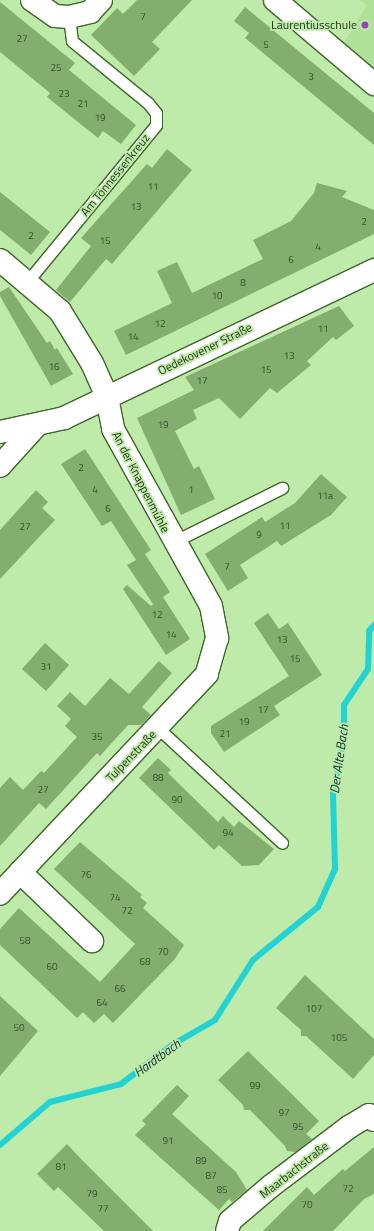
<!DOCTYPE html>
<meta charset="utf-8">
<style>
body{margin:0}
#map{position:relative;width:374px;height:1231px;overflow:hidden;background:#beeba9;font-family:"Titillium Web",sans-serif}
div>[style]{position:absolute}
.built>*{inset:0;background:#b0e199}
.stream>*{height:6px;margin:-3px;padding:0 3px;transform-origin:3px;border-radius:3px;background:#23d3d4}
.building>*{inset:0;background:#83ae6e}
.roads{filter:drop-shadow(1px 0 #3e6529) drop-shadow(-1px 0 #3e6529) drop-shadow(0 1px #3e6529) drop-shadow(0 -1px #3e6529)}
.lane>*{height:11px;margin:-5.5px;padding:0 5.5px;transform-origin:5.5px;border-radius:5.5px;background:#fff}
.street>*{height:22px;margin:-11px;padding:0 11px;transform-origin:11px;border-radius:11px;background:#fff}
.secondary>*{height:22px;margin:-11px;padding:0 11px;transform-origin:11px;border-radius:11px;background:#fff}
.dots>*{width:11px;height:11px;translate:-50% -50%;box-sizing:border-box;border:2px solid #beeba9;border-radius:50%}
span{translate:-50% -50%;white-space:nowrap;text-align:center;line-height:1.15;-webkit-text-stroke:3.5px #beeba9;paint-order:stroke}
.number-label{font-size:10px;color:#374f2b}
.number-label span{-webkit-text-stroke-width:0}
.poi-label{font-size:12px;color:#1e2f15}
.right{translate:-100% -50%;text-align:right}
.street-label{font-size:12px;color:#1e2f15}
.water-label{font-size:13px;color:#0e2f2f;font-style:italic}
</style>
<div id="map">
<div class="built">
<div style="clip-path:polygon(360px 0,374px 0,374px 69px,343px 44px,367px 6px)"></div>
</div>
<div class="stream">
<div style="left:0;top:1145px;width:66px;rotate:-40.7deg"></div>
<div style="left:50px;top:1102px;width:73px;rotate:-14.2deg"></div>
<div style="left:121px;top:1084px;width:64px;rotate:-37.4deg"></div>
<div style="left:172px;top:1045px;width:50px;rotate:-30.2deg"></div>
<div style="left:215px;top:1020px;width:71px;rotate:-57.7deg"></div>
<div style="left:253px;top:960px;width:84px;rotate:-39.2deg"></div>
<div style="left:318px;top:907px;width:42px;rotate:-65.9deg"></div>
<div style="left:335px;top:869px;width:76px;rotate:-91.5deg"></div>
<div style="left:333px;top:793px;width:53px;rotate:-78.1deg"></div>
<div style="left:344px;top:741px;width:36px;rotate:-90deg"></div>
<div style="left:344px;top:705px;width:43px;rotate:-56.3deg"></div>
<div style="left:368px;top:669px;width:38px;rotate:-88deg"></div>
<div style="left:369px;top:631px;width:8px;rotate:-50deg"></div>
</div>
<div class="building">
<div style="clip-path:polygon(137px 0,192px 0,152px 42px,160px 49px,134px 76px,91px 35px,117px 8px,123px 14px)"></div>
<div style="clip-path:polygon(0 2px,75px 63px,69px 70px,136px 125px,121px 144px,103px 131px,98px 138px,47px 97px,50px 93px,0 52px)"></div>
<div style="clip-path:polygon(245px 7px,374px 113px,374px 145px,245px 38px,249px 33px,234px 21px)"></div>
<div style="clip-path:polygon(167px 149px,192px 170px,112px 264px,106px 259px,70px 302px,56px 290px,91px 246px,81px 238px,147px 164px,152px 168px)"></div>
<div style="clip-path:polygon(317px 183px,347px 191px,342px 197px,374px 210px,374px 234px,126px 355px,114px 331px,172px 303px,157px 271px,177px 262px,192px 293px,263px 259px,253px 240px,291px 221px,314px 193px)"></div>
<div style="clip-path:polygon(0 192px,50px 232px,31px 255px,0 230px)"></div>
<div style="clip-path:polygon(9px 287px,47px 343px,50px 341px,55px 350px,57px 348px,73px 374px,51px 386px,0 296px,0 292px)"></div>
<div style="clip-path:polygon(339px 306px,354px 326px,336px 340px,333px 337px,307px 361px,311px 365px,277px 393px,270px 388px,240px 419px,219px 398px,193px 410px,197px 419px,175px 431px,194px 469px,199px 466px,215px 499px,181px 515px,137px 418px,194px 390px,185px 377px)"></div>
<div style="clip-path:polygon(85px 449px,151px 550px,145px 554px,170px 592px,163px 597px,190px 639px,166px 655px,123px 589px,127px 585px,151px 606px,157px 601px,153px 604px,127px 565px,136px 560px,111px 521px,102px 526px,61px 464px)"></div>
<div style="clip-path:polygon(321px 474px,347px 497px,331px 515px,281px 546px,277px 541px,240px 565px,248px 578px,228px 591px,205px 554px,262px 517px,265px 522px,295px 503px)"></div>
<div style="clip-path:polygon(36px 490px,48px 502px,42px 508px,55px 520px,0 579px,0 530px)"></div>
<div style="clip-path:polygon(268px 613px,279px 629px,288px 623px,322px 675px,274px 706px,280px 715px,224px 752px,211px 733px,211px 726px,289px 676px,254px 623px)"></div>
<div style="clip-path:polygon(45px 643px,69px 665px,46px 691px,22px 669px)"></div>
<div style="clip-path:polygon(159px 661px,172px 673px,142px 707px,151px 715px,141px 725px,128px 725px,100px 756px,97px 753px,46px 809px,39px 803px,0 846px,0 788px,10px 777px,23px 790px,41px 771px,44px 773px,77px 737px,65px 726px,71px 719px,57px 706px,70px 692px,85px 706px,110px 678px,129px 694px)"></div>
<div style="clip-path:polygon(158px 758px,171px 770px,168px 773px,218px 822px,223px 816px,234px 827px,239px 821px,274px 849px,259px 865px,242px 866px,219px 845px,214px 850px,139px 778px)"></div>
<div style="clip-path:polygon(80px 842px,142px 895px,140px 897px,147px 903px,143px 908px,184px 945px,174px 960px,113px 1023px,104px 1014px,94px 1023px,83px 1012px,77px 1018px,0 945px,0 929px,19px 908px,100px 982px,135px 944px,54px 869px)"></div>
<div style="clip-path:polygon(305px 975px,374px 1039px,374px 1055px,353px 1079px,306px 1036px,301px 1036px,301px 1030px,276px 1008px)"></div>
<div style="clip-path:polygon(0 996px,38px 1031px,0 1076px)"></div>
<div style="clip-path:polygon(248px 1051px,319px 1121px,306px 1134px,312px 1139px,296px 1152px,287px 1151px,285px 1146px,250px 1110px,244px 1110px,243px 1105px,218px 1080px)"></div>
<div style="clip-path:polygon(177px 1085px,189px 1096px,172px 1114px,236px 1172px,247px 1190px,232px 1202px,229px 1199px,219px 1210px,135px 1135px,146px 1124px,142px 1121px)"></div>
<div style="clip-path:polygon(67px 1144px,83px 1161px,153px 1231px,104px 1231px,58px 1187px,54px 1191px,37px 1174px)"></div>
<div style="clip-path:polygon(374px 1147px,374px 1194px,364px 1199px,333px 1231px,263px 1231px,307px 1187px,314px 1195px,343px 1169px,345px 1171px)"></div>
</div>
<div class="roads">
<div class="lane">
<div style="left:27px;top:282px;width:203px;rotate:-50.6deg"></div>
<div style="left:156px;top:125px;width:12px;rotate:-90deg"></div>
<div style="left:156px;top:113px;width:13px;rotate:-129deg"></div>
<div style="left:148px;top:103px;width:98px;rotate:-140.8deg"></div>
<div style="left:72px;top:41px;width:24px;rotate:-97deg"></div>
<div style="left:173px;top:542px;width:122px;rotate:-26.4deg"></div>
<div style="left:158px;top:728px;width:169px;rotate:42.8deg"></div>
</div>
<div class="street">
<div style="left:32px;top:0;width:28px;rotate:35deg"></div>
<div style="left:55px;top:16px;width:14px;rotate:4deg"></div>
<div style="left:69px;top:17px;width:22px;rotate:-13deg"></div>
<div style="left:90px;top:12px;width:16px;rotate:-47deg"></div>
<div style="left:275px;top:0;width:130px;rotate:40.3deg"></div>
<div style="left:0;top:260px;width:79px;rotate:40.4deg"></div>
<div style="left:60px;top:311px;width:61px;rotate:58.4deg"></div>
<div style="left:92px;top:363px;width:37px;rotate:66deg"></div>
<div style="left:107px;top:397px;width:33px;rotate:79deg"></div>
<div style="left:113px;top:429px;width:202px;rotate:61deg"></div>
<div style="left:211px;top:606px;width:33px;rotate:79deg"></div>
<div style="left:217px;top:638px;width:37px;rotate:106deg"></div>
<div style="left:207px;top:674px;width:302px;rotate:133.3deg"></div>
<div style="left:0;top:466px;width:54px;rotate:-48deg"></div>
<div style="left:20px;top:872px;width:100px;rotate:43.8deg"></div>
<div style="left:227px;top:1231px;width:10px;rotate:-73deg"></div>
<div style="left:230px;top:1221px;width:54px;rotate:-40.5deg"></div>
<div style="left:271px;top:1186px;width:98px;rotate:-37.1deg"></div>
<div style="left:349px;top:1127px;width:23px;rotate:-31deg"></div>
<div style="left:369px;top:1115px;width:7px;rotate:45deg"></div>
</div>
<div class="secondary">
<div style="left:0;top:432px;width:66px;rotate:-12.3deg"></div>
<div style="left:64px;top:418px;width:344px;rotate:-25.5deg"></div>
</div>
</div>
<div class="dots">
<div style="left:365px;top:25px;background:#9645b4"></div>
</div>
<div class="number-label">
<span style="left:143px;top:17px">7</span>
<span style="left:22px;top:39px">27</span>
<span style="left:266px;top:45px">5</span>
<span style="left:56px;top:68px">25</span>
<span style="left:311px;top:77px">3</span>
<span style="left:64px;top:94px">23</span>
<span style="left:83px;top:104px">21</span>
<span style="left:100px;top:118px">19</span>
<span style="left:153px;top:187px">11</span>
<span style="left:136px;top:207px">13</span>
<span style="left:364px;top:222px">2</span>
<span style="left:31px;top:236px">2</span>
<span style="left:105px;top:241px">15</span>
<span style="left:318px;top:247px">4</span>
<span style="left:291px;top:260px">6</span>
<span style="left:243px;top:283px">8</span>
<span style="left:217px;top:296px">10</span>
<span style="left:160px;top:324px">12</span>
<span style="left:323px;top:329px">11</span>
<span style="left:133px;top:337px">14</span>
<span style="left:289px;top:356px">13</span>
<span style="left:54px;top:367px">16</span>
<span style="left:266px;top:370px">15</span>
<span style="left:202px;top:381px">17</span>
<span style="left:163px;top:425px">19</span>
<span style="left:81px;top:468px">2</span>
<span style="left:95px;top:490px">4</span>
<span style="left:191px;top:490px">1</span>
<span style="left:325px;top:496px">11a</span>
<span style="left:108px;top:509px">6</span>
<span style="left:285px;top:526px">11</span>
<span style="left:25px;top:527px">27</span>
<span style="left:259px;top:535px">9</span>
<span style="left:227px;top:567px">7</span>
<span style="left:157px;top:615px">12</span>
<span style="left:171px;top:635px">14</span>
<span style="left:282px;top:640px">13</span>
<span style="left:295px;top:659px">15</span>
<span style="left:46px;top:667px">31</span>
<span style="left:263px;top:710px">17</span>
<span style="left:244px;top:722px">19</span>
<span style="left:225px;top:734px">21</span>
<span style="left:97px;top:737px">35</span>
<span style="left:158px;top:778px">88</span>
<span style="left:43px;top:790px">27</span>
<span style="left:177px;top:800px">90</span>
<span style="left:228px;top:833px">94</span>
<span style="left:86px;top:875px">76</span>
<span style="left:115px;top:898px">74</span>
<span style="left:127px;top:911px">72</span>
<span style="left:25px;top:941px">58</span>
<span style="left:163px;top:952px">70</span>
<span style="left:145px;top:962px">68</span>
<span style="left:52px;top:967px">60</span>
<span style="left:120px;top:989px">66</span>
<span style="left:102px;top:1003px">64</span>
<span style="left:314px;top:1009px">107</span>
<span style="left:19px;top:1028px">50</span>
<span style="left:339px;top:1038px">105</span>
<span style="left:255px;top:1086px">99</span>
<span style="left:284px;top:1113px">97</span>
<span style="left:298px;top:1127px">95</span>
<span style="left:168px;top:1141px">91</span>
<span style="left:201px;top:1161px">89</span>
<span style="left:61px;top:1167px">81</span>
<span style="left:211px;top:1176px">87</span>
<span style="left:348px;top:1189px">72</span>
<span style="left:222px;top:1190px">85</span>
<span style="left:92px;top:1194px">79</span>
<span style="left:307px;top:1205px">70</span>
<span style="left:103px;top:1209px">77</span>
</div>
<div class="poi-label">
<span class="right" style="left:357px;top:25px">Laurentiusschule</span>
</div>
<div class="street-label">
<span style="left:115px;top:175px;rotate:-51deg">Am Tönnessenkreuz</span>
<span style="left:205px;top:349px;rotate:-26deg">Oedekovener Straße</span>
<span style="left:141px;top:482px;rotate:63deg">An der Knappenmühle</span>
<span style="left:131px;top:756px;rotate:-46deg">Tulpenstraße</span>
<span style="left:294px;top:1170px;rotate:-38deg">Maarbachstraße</span>
</div>
<div class="water-label">
<span style="left:339px;top:759px;rotate:-82deg">Der Alte Bach</span>
<span style="left:157px;top:1058px;rotate:-36deg">Hardtbach</span>
</div>
</div>
